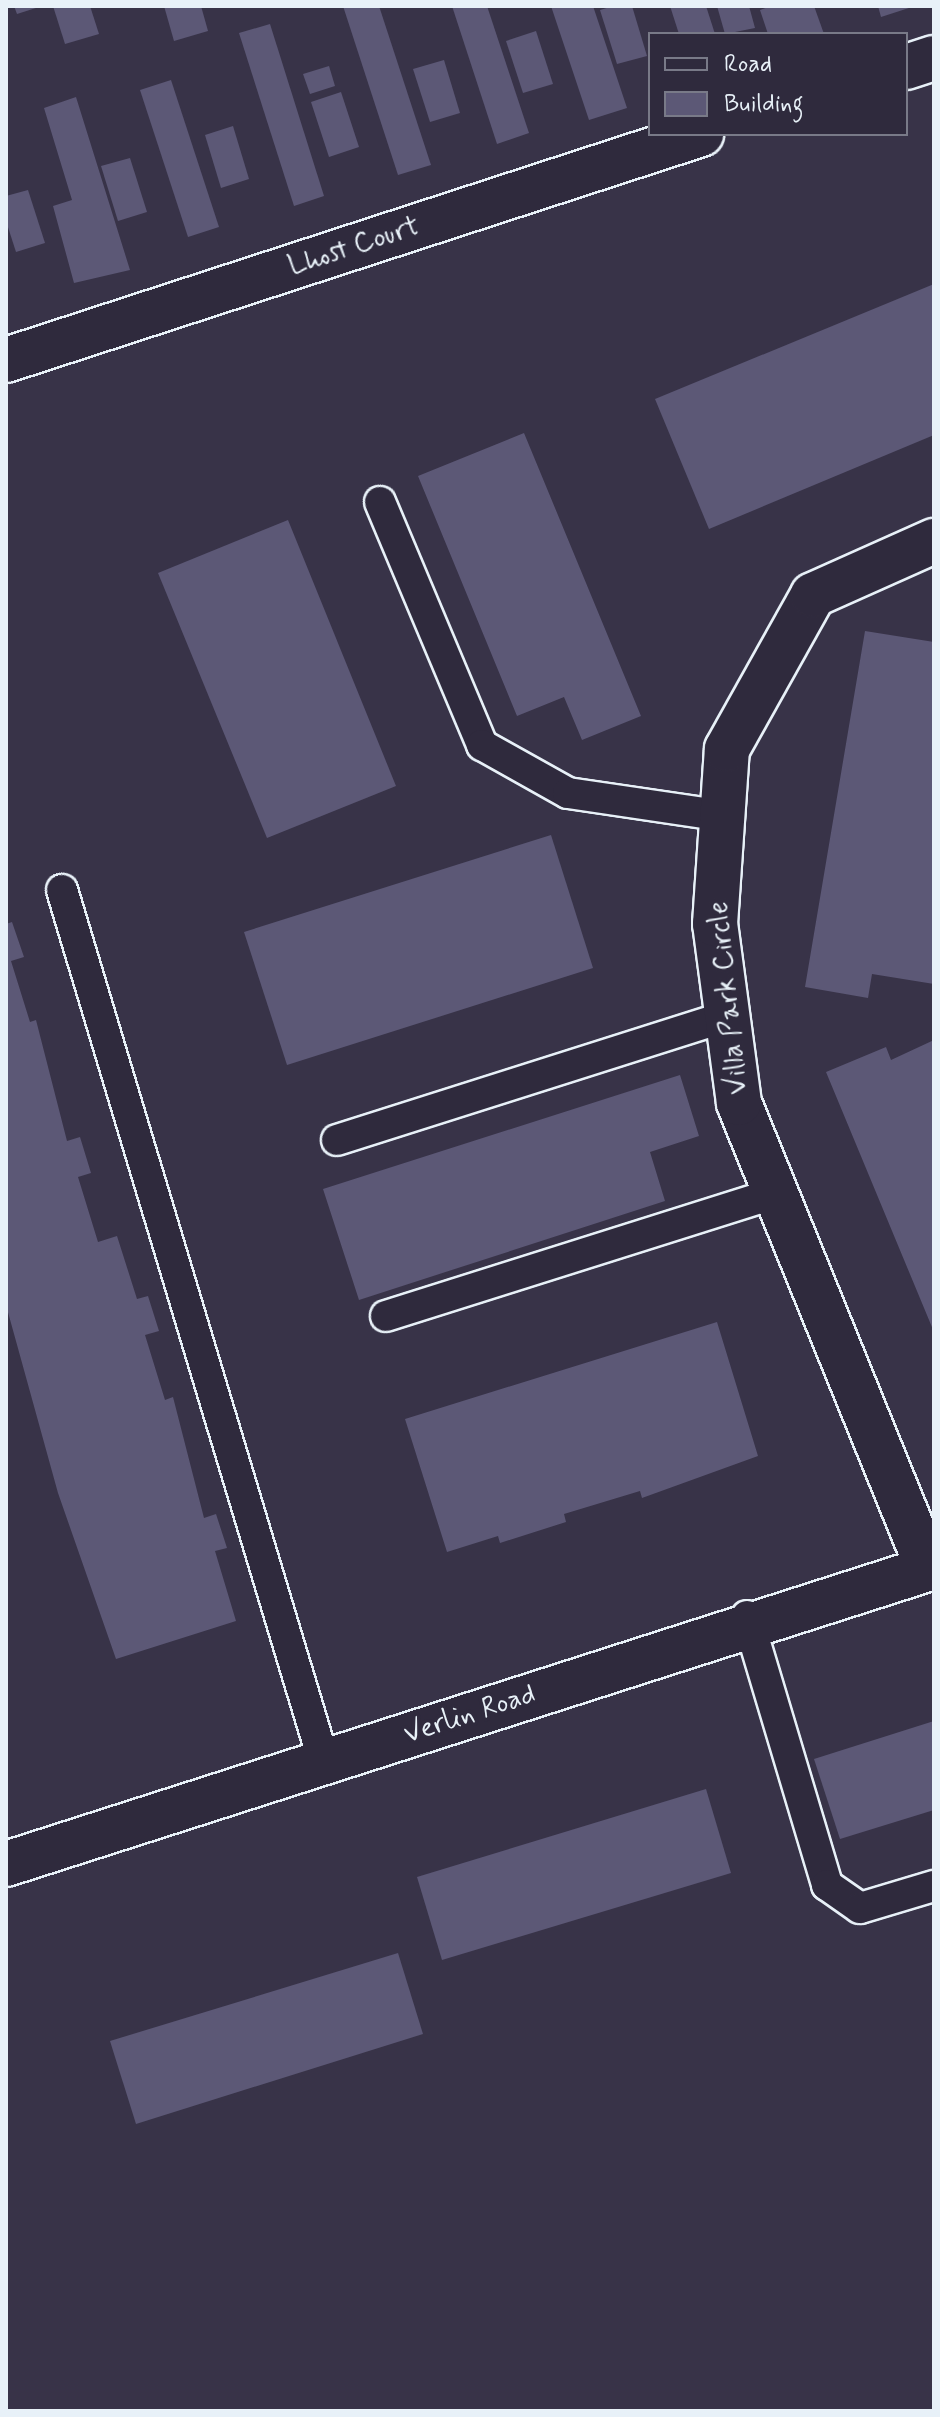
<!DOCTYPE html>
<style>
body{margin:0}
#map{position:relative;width:940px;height:2417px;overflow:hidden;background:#383348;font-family:Mynerve,sans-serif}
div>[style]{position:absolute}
.building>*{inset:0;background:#5c5876}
.roads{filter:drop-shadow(2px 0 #e8f1f8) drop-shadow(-2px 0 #e8f1f8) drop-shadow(0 2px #e8f1f8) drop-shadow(0 -2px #e8f1f8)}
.service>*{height:30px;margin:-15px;padding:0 15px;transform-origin:15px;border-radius:15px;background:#2f2a3d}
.minor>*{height:44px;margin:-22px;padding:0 22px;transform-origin:22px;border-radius:22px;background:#2f2a3d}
.tertiary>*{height:44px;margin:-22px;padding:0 22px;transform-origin:22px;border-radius:22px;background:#2f2a3d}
span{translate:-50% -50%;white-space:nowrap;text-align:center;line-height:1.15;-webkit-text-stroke:7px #2f2a3d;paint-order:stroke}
.street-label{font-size:28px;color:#e8f1f8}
.frame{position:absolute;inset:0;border:8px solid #e8f1f8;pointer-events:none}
.legend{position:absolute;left:648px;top:32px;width:260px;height:104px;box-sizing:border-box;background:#2f2a3d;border:2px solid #797a88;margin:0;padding:10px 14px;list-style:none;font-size:24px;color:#e8f1f8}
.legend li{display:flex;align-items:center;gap:16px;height:40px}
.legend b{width:40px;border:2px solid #797a88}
</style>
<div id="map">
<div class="building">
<div style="clip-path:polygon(14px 6px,38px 6px,39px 7px,17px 14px)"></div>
<div style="clip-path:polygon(53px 6px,90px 6px,99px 34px,65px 44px)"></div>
<div style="clip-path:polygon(164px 6px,201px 6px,208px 31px,174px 41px)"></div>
<div style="clip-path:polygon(343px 6px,379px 6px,431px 165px,398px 175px)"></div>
<div style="clip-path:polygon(452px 6px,487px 6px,529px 133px,497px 144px)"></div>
<div style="clip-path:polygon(551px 6px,593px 6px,627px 108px,589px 120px)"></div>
<div style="clip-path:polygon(613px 6px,632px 6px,647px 56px,617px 64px,600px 10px)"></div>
<div style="clip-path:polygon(670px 6px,706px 6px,715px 34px,679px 34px)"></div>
<div style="clip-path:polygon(717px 6px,749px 6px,755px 28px,725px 34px)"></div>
<div style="clip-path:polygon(771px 6px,814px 6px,824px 34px,768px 34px,760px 10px)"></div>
<div style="clip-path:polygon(878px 6px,912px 6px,912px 7px,881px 17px)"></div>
<div style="clip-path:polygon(270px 24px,324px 196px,294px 206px,239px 33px)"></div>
<div style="clip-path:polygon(536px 31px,553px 84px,523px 93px,506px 41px)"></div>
<div style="clip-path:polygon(444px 60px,460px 113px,430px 122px,413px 69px)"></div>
<div style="clip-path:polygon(329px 66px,335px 86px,310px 94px,303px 74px)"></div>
<div style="clip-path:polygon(171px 80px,219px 227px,188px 237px,140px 90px)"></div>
<div style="clip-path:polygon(341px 92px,359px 147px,329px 157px,311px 102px)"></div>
<div style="clip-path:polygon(76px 97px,130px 270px,74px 283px,53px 206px,72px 200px,44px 108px)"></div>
<div style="clip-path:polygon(233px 126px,249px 179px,221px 188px,205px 135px)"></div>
<div style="clip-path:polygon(130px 158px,147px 212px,118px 221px,101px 166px)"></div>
<div style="clip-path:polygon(28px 190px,45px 243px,16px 252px,6px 221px,6px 196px)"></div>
<div style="clip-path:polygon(934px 284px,934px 435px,709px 529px,655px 399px)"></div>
<div style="clip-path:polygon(524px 433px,641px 716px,582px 740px,564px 697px,517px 716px,418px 476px)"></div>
<div style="clip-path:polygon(288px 520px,396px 786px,267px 838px,158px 573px)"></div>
<div style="clip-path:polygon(865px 631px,934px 642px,934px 984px,872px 974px,868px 998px,805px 987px)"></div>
<div style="clip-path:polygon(551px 835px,593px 968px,287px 1065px,244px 932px)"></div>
<div style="clip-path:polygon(12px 922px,24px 957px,11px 961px,30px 1022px,36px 1020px,67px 1141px,80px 1137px,91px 1173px,78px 1177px,98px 1242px,117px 1236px,137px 1299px,148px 1296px,159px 1331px,145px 1335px,165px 1400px,173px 1397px,204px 1518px,216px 1514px,227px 1548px,215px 1551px,236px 1621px,116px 1659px,58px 1493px,6px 1305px,6px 924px)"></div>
<div style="clip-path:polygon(934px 1040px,934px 1332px,826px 1072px,886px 1047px,891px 1060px)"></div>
<div style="clip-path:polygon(680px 1075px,699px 1136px,650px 1152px,665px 1201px,359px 1300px,323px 1189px)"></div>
<div style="clip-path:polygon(717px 1322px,758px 1456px,642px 1498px,640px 1491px,564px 1514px,566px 1522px,500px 1543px,498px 1536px,447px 1552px,405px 1419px)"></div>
<div style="clip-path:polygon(934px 1721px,934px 1810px,840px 1839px,814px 1759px)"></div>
<div style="clip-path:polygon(706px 1789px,731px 1873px,442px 1960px,417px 1877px)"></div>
<div style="clip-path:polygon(398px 1953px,423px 2034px,136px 2124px,110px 2041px)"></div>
</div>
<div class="roads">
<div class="service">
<div style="left:380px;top:502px;width:264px;rotate:67.2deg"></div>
<div style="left:482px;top:745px;width:98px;rotate:29.2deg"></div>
<div style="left:568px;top:793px;width:157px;rotate:8.4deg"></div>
<div style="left:62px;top:890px;width:911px;rotate:73.28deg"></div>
<div style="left:337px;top:1140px;width:409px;rotate:-17.6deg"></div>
<div style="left:386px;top:1316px;width:408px;rotate:-17.5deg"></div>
<div style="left:747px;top:1616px;width:281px;rotate:73.4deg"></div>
<div style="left:827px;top:1885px;width:40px;rotate:34.9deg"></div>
<div style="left:860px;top:1908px;width:77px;rotate:-16.6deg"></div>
</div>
<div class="minor">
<div style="left:906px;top:67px;width:29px;rotate:-18deg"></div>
<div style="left:6px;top:360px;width:731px;rotate:-18.01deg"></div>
<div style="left:928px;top:1568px;width:502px;rotate:-112.12deg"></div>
<div style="left:739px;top:1103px;width:181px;rotate:-97.6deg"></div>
<div style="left:715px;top:924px;width:175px;rotate:-86.1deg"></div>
<div style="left:727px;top:749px;width:176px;rotate:-60.8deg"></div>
<div style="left:813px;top:595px;width:133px;rotate:-24.1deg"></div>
</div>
<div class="tertiary">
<div style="left:6px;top:1864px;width:974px;rotate:-17.75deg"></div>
</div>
</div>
<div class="street-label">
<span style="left:354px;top:247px;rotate:-18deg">Lhost Court</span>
<span style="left:729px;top:998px;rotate:-96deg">Villa Park Circle</span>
<span style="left:470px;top:1715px;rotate:-18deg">Verlin Road</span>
</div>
<div class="frame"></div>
<ul class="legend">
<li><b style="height:10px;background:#2f2a3d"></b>Road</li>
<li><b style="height:22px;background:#5c5876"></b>Building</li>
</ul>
</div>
